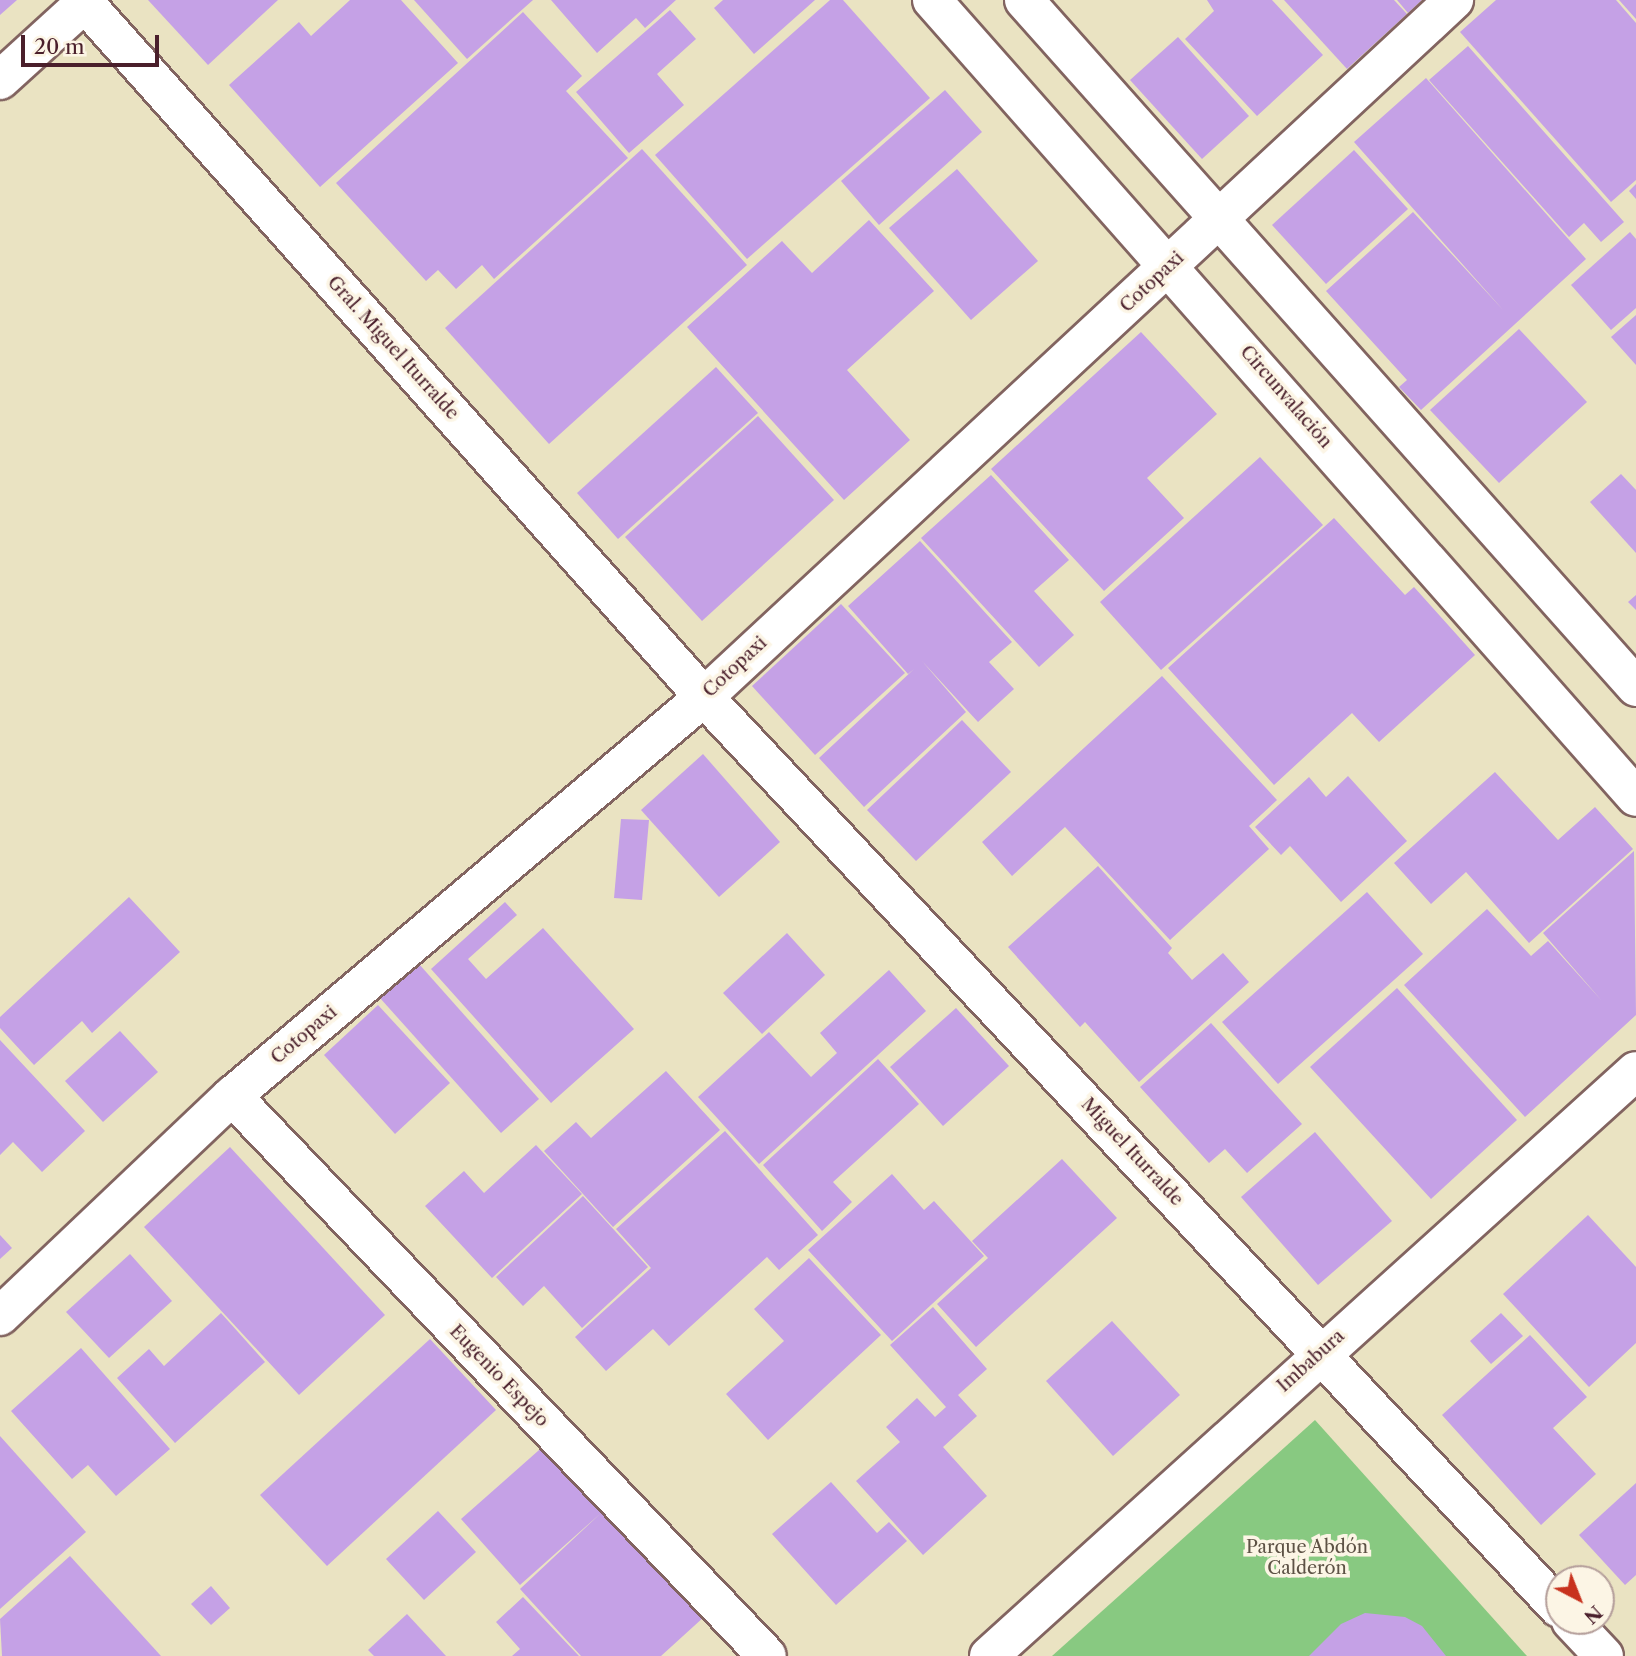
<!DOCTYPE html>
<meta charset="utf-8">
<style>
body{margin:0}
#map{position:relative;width:1636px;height:1656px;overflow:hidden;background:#eae3c2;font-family:"Libre Caslon Text",serif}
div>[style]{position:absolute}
.green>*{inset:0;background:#88c981}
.building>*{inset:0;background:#c5a1e6}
.roads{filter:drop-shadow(2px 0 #826460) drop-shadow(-2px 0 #826460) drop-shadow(0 2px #826460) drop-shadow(0 -2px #826460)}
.minor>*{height:38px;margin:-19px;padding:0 19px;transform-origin:19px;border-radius:19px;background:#fff}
.secondary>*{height:38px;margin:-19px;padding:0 19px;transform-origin:19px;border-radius:19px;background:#fff}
span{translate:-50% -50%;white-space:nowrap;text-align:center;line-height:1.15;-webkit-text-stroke:7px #fcf5e5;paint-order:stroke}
.street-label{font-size:18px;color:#4a1f2b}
.park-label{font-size:18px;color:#5d5245}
.north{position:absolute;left:1545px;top:1565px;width:70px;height:70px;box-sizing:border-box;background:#fcf5e5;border:2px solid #b59f9b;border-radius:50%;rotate:138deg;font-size:19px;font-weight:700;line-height:28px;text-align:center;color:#4a1f2b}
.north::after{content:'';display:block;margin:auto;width:24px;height:32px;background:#c8321e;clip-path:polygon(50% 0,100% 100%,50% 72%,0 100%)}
.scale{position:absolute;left:21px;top:35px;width:138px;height:32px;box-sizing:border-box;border:4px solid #4a1f2b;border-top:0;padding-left:9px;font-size:21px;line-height:24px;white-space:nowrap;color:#4a1f2b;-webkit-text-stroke:5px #fcf5e5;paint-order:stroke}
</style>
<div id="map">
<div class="green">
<div style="clip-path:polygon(1315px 1420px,1527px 1656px,1052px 1656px)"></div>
</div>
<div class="building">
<div style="clip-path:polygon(0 0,17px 0,0 15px)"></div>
<div style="clip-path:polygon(148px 0,278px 0,208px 65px)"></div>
<div style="clip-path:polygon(350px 0,401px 0,458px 63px,320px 187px,229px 85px,299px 22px,311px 36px)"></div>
<div style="clip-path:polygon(414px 0,533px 0,467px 59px)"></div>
<div style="clip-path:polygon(551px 0,676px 0,645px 28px,636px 18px,597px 53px)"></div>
<div style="clip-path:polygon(723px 0,815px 0,754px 54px,714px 8px)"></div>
<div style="clip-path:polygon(830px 0,843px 0,930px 98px,747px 259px,655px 155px)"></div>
<div style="clip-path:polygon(1207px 0,1272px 0,1323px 55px,1257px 116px,1185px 39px,1214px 11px)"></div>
<div style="clip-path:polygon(1284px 0,1394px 0,1407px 14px,1347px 69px)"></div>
<div style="clip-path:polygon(1397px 0,1422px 0,1408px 13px)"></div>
<div style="clip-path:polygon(1496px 0,1616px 0,1636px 23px,1636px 180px,1611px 202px,1460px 32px)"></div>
<div style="clip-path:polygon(1619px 0,1636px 0,1636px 19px)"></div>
<div style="clip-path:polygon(670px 10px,696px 39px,657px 74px,684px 105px,629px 153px,576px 92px)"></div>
<div style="clip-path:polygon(523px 12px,582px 76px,566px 91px,628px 158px,494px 279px,482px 265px,456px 289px,438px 270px,426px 281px,336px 183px)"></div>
<div style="clip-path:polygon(1178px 37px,1249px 116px,1202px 159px,1130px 80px)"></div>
<div style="clip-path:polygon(1468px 46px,1624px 222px,1601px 242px,1584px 223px,1569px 237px,1429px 80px)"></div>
<div style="clip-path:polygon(1426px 78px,1586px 259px,1421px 410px,1399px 387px,1407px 380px,1326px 291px,1413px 212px,1504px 311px,1354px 142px)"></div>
<div style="clip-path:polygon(945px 90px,982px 132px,879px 225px,841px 181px)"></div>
<div style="clip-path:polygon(642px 149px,747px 265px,549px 444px,445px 328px)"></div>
<div style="clip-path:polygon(1354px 150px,1408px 209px,1326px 284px,1272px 225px)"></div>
<div style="clip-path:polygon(957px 169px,1038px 261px,971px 320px,889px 228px)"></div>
<div style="clip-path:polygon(1636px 184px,1636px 199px,1629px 191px)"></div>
<div style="clip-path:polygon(869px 220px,934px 291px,847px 370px,910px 440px,844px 500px,687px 327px,782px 241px,812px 273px)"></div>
<div style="clip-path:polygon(1630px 232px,1636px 239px,1636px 308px,1611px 330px,1571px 285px)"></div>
<div style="clip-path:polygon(1636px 315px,1636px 365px,1611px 337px)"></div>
<div style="clip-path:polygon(1519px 329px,1587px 402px,1499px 483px,1430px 410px)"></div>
<div style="clip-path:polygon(1141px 332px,1217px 414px,1147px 478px,1184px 518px,1104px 591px,991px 469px)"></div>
<div style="clip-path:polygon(716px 367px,758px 413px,618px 539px,577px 493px)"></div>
<div style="clip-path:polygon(758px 416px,834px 500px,702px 621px,625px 537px)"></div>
<div style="clip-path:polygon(1260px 457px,1323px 525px,1161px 670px,1100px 602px)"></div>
<div style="clip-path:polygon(1621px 474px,1636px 490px,1636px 553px,1590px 502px)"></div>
<div style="clip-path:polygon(991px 475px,1069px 560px,1034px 591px,1074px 635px,1039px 667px,921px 538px)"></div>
<div style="clip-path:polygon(1334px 518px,1405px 595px,1414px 587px,1475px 655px,1379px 742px,1352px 713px,1274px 785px,1168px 668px)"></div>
<div style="clip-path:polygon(920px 541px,1012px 642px,989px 662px,1014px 689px,978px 722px,922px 661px,966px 712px,864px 807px,819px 758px,914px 669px,908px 674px,848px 606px)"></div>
<div style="clip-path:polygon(1636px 595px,1636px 610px,1628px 602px)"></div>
<div style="clip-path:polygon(841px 604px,905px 673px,815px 755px,752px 686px)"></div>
<div style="clip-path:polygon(1162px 676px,1277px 800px,1249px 826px,1269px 849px,1170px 940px,1065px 827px,1012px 876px,982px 842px)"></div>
<div style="clip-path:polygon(962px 720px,1011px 772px,916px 861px,867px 810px)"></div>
<div style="clip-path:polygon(703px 754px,780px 842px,719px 897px,641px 810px)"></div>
<div style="clip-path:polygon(1495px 772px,1558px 840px,1595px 807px,1633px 849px,1529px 943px,1466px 872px,1431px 904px,1394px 863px)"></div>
<div style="clip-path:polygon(1348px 776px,1407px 841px,1341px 902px,1290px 846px,1281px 855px,1255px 827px,1309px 777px,1326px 797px)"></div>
<div style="clip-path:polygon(621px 819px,649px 820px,642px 900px,614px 898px)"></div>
<div style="clip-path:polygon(1634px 851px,1636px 1015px,1525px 1117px,1404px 985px,1487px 909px,1531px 956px,1548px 941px,1602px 1001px,1543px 933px)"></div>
<div style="clip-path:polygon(1098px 866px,1172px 948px,1168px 953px,1192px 980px,1223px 953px,1249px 982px,1139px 1082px,1085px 1022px,1080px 1027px,1008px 947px)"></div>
<div style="clip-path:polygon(1367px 892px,1423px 954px,1278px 1084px,1222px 1022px)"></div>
<div style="clip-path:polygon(129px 897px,180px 952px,92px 1033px,82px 1021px,34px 1065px,0 1028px,0 1017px)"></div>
<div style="clip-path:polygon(505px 902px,517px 915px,468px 959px,486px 979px,543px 928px,634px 1029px,551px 1103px,431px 969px)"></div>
<div style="clip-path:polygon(787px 933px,825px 975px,762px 1034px,723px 993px)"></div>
<div style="clip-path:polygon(419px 964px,539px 1099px,501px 1133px,380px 998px)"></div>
<div style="clip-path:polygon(889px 970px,926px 1011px,759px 1164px,698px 1097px,769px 1032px,811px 1077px,837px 1053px,820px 1033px)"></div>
<div style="clip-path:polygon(1397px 988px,1517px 1120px,1431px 1199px,1310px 1067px)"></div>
<div style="clip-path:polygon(378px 1005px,450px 1083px,395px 1134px,324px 1055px)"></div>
<div style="clip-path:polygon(956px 1008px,1009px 1066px,943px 1126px,890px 1067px)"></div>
<div style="clip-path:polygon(1211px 1023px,1302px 1124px,1247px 1173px,1225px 1149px,1209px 1163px,1140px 1087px)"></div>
<div style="clip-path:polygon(120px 1031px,158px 1072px,103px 1122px,65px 1081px)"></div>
<div style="clip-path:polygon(0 1040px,85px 1131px,42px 1172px,13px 1142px,0 1155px)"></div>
<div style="clip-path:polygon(878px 1059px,919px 1104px,833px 1182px,852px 1202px,822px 1231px,763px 1165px)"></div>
<div style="clip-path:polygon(666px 1071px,720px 1130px,613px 1227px,544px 1151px,576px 1122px,591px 1138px)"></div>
<div style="clip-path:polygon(725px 1131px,818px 1235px,779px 1270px,767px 1257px,669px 1346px,653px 1329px,606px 1371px,575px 1337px,651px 1268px,616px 1229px)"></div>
<div style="clip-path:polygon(1315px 1132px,1392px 1221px,1318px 1285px,1241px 1197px)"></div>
<div style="clip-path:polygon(536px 1145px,582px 1194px,492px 1278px,425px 1206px,464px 1171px,484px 1193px)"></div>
<div style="clip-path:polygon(230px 1147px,385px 1315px,299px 1395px,144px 1227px)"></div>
<div style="clip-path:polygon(1062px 1159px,1117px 1218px,976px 1347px,937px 1304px,988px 1258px,972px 1241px)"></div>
<div style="clip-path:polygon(892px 1174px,924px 1210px,934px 1201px,984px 1256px,892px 1341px,808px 1250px)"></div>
<div style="clip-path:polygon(583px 1196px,648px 1267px,582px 1328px,544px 1286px,523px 1306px,496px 1277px)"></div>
<div style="clip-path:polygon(1588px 1215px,1636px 1267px,1636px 1343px,1589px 1387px,1503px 1294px)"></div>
<div style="clip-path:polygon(0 1235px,12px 1248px,0 1259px)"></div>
<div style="clip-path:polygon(130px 1254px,172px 1301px,109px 1358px,66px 1312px)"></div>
<div style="clip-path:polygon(809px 1258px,881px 1335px,768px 1440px,726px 1394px,784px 1341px,754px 1309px)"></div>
<div style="clip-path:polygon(933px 1307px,987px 1369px,958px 1395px,977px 1416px,943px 1447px,987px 1496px,923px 1555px,856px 1481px,900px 1442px,886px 1427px,917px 1398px,935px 1417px,946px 1407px,890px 1345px)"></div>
<div style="clip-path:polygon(221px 1313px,265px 1362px,175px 1443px,117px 1378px,149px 1349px,164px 1366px)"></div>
<div style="clip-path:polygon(1501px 1313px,1523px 1336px,1491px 1364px,1470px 1341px)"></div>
<div style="clip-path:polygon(1112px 1321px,1180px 1395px,1113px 1456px,1046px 1381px)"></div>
<div style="clip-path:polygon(1530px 1335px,1587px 1397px,1553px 1428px,1596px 1474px,1541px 1525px,1442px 1415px)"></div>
<div style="clip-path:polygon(430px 1339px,496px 1410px,327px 1566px,260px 1495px)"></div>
<div style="clip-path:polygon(81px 1348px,170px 1449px,116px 1496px,88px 1465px,72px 1479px,11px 1411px)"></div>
<div style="clip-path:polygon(0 1436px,86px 1532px,0 1609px)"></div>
<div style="clip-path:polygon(547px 1443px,705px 1616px,661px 1656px,581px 1656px,520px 1589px,601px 1513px,520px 1585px,461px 1519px)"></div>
<div style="clip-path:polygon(831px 1482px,877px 1533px,889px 1522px,907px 1541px,836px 1605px,772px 1534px)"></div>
<div style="clip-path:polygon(1636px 1483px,1636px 1575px,1625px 1585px,1579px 1535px)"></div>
<div style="clip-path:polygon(438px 1511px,476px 1552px,424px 1600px,386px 1559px)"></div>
<div style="clip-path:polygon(70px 1556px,161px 1656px,2px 1656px,0 1619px)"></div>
<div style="clip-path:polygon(211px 1586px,230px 1608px,211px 1625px,191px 1604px)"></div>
<div style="clip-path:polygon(523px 1597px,579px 1656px,512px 1656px,520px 1649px,496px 1622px)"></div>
<div style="clip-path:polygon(1365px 1613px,1405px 1617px,1422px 1626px,1446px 1656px,1309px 1656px,1341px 1624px)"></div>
<div style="clip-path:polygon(407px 1614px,446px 1656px,374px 1656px,368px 1650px)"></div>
</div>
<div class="roads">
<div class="minor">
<div style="left:82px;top:0;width:934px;rotate:48.25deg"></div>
<div style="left:704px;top:697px;width:1249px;rotate:46.82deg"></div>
<div style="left:0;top:80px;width:119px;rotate:-42.3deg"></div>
<div style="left:232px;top:1096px;width:774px;rotate:46.31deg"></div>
<div style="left:0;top:1316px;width:320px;rotate:-43.5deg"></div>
<div style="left:232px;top:1096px;width:618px;rotate:-40.21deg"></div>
<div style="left:704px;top:697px;width:1024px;rotate:-42.9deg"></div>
<div style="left:1571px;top:1621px;width:48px;rotate:46.7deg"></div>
<div style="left:989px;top:1656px;width:872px;rotate:-42.12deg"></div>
</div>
<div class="secondary">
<div style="left:932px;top:0;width:1063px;rotate:48.55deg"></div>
<div style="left:1024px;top:0;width:920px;rotate:48.3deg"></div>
</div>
</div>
<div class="street-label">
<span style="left:1152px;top:282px;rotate:-43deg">Cotopaxi</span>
<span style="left:393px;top:348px;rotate:48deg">Gral. Miguel Iturralde</span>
<span style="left:1286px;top:397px;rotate:49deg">Circunvalación</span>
<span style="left:735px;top:667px;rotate:-43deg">Cotopaxi</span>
<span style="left:304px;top:1035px;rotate:-40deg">Cotopaxi</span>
<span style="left:1132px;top:1152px;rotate:47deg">Miguel Iturralde</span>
<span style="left:1311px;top:1361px;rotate:-42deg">Imbabura</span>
<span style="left:499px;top:1376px;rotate:46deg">Eugenio Espejo</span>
</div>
<div class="park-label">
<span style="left:1307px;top:1558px">Parque Abdón<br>Calderón</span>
</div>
<div class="north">N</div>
<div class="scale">20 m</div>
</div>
